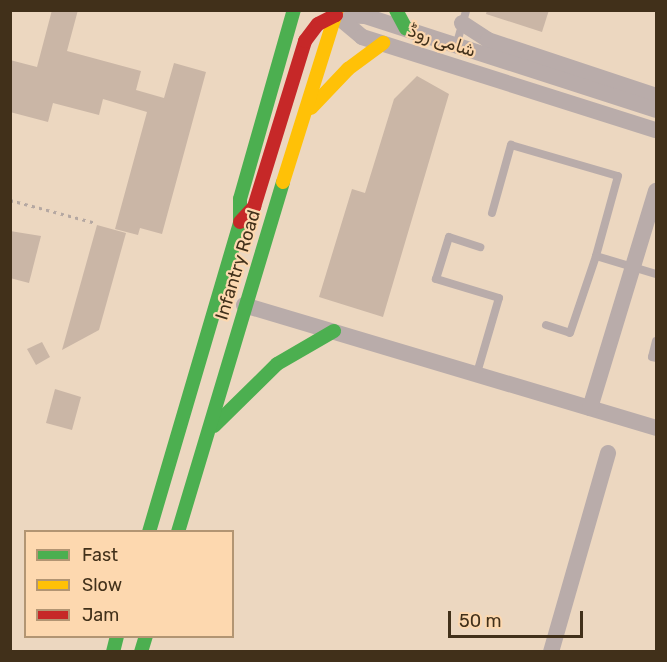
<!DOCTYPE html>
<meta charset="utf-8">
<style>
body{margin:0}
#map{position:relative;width:667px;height:662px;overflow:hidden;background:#ecd7c0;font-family:Rubik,Vazirmatn,sans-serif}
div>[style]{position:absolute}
.building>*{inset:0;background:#cab6a6}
.path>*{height:3px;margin-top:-1.5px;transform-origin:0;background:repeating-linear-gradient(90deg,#b5a8a2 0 3px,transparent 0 7.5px)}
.lane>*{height:8px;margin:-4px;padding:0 4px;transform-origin:4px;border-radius:4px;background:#b9acaa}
.street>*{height:16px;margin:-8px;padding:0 8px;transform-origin:8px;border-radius:8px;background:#b9acaa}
.fast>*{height:14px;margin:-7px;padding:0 7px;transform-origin:7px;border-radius:7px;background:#4caf50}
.slow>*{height:14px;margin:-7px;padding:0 7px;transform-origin:7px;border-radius:7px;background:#ffc107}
.jam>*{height:14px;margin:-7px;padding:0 7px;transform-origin:7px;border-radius:7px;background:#c62828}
span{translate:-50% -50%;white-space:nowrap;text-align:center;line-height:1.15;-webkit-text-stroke:4.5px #fdd8af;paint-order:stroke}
.street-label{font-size:18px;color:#41301a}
.frame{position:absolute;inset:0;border:12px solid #41301a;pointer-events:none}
.legend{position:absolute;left:24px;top:530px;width:210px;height:108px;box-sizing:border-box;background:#fdd8af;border:2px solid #b29573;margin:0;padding:8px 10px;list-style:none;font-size:18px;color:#41301a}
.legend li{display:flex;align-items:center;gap:12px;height:30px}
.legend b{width:30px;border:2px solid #b29573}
.scale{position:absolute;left:448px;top:611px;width:135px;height:27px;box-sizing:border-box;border:3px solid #41301a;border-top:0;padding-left:8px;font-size:18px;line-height:21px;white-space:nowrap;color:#41301a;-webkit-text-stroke:4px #fdd8af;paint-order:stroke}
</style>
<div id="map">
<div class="building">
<div style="clip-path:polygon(52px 10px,78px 10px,67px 51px,141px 71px,136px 90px,164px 98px,174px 63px,206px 72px,162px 234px,140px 228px,138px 235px,115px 229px,147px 112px,103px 99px,99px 115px,53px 103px,48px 122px,10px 112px,10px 60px,37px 67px)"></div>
<div style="clip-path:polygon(487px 10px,549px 10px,542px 32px,486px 14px)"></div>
<div style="clip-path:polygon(417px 76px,449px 94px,383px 317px,319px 297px,352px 189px,365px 193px,394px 99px)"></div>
<div style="clip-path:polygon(97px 225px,126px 233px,99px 330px,62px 350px)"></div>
<div style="clip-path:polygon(10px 231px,41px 236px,29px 283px,10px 278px)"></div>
<div style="clip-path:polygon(42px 342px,50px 357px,36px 365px,27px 349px)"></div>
<div style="clip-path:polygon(55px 389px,81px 397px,72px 430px,46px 423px)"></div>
</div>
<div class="path">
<div style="left:10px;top:200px;width:89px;rotate:15deg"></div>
</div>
<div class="lane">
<div style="left:456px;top:46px;width:37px;rotate:-74deg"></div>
<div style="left:492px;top:213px;width:71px;rotate:-74.4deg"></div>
<div style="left:511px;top:145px;width:111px;rotate:16.2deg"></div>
<div style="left:618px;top:176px;width:83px;rotate:105.4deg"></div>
<div style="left:596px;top:256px;width:63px;rotate:16.7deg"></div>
<div style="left:546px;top:325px;width:25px;rotate:18deg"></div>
<div style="left:570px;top:333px;width:81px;rotate:-71.3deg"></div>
<div style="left:656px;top:341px;width:16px;rotate:104deg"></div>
<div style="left:652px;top:357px;width:4px;rotate:14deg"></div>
<div style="left:477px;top:373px;width:78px;rotate:-73.7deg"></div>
<div style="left:499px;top:298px;width:66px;rotate:-163.2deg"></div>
<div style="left:436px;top:279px;width:44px;rotate:-72.8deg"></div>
<div style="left:449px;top:237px;width:33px;rotate:18deg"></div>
</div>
<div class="street">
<div style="left:462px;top:23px;width:31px;rotate:33deg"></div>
<div style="left:488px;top:40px;width:177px;rotate:18.4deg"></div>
<div style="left:656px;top:110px;width:306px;rotate:-162.1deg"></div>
<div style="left:365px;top:16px;width:29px;rotate:-178deg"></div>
<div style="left:336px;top:15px;width:34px;rotate:40deg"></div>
<div style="left:362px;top:37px;width:308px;rotate:17.6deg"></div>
<div style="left:244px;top:305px;width:430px;rotate:16.6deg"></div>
<div style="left:590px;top:408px;width:227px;rotate:-73.1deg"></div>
<div style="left:551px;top:652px;width:207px;rotate:-74deg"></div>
</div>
<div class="fast">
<div style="left:396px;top:10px;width:21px;rotate:62deg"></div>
<div style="left:214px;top:426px;width:88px;rotate:-44.5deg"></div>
<div style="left:277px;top:364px;width:66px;rotate:-30.1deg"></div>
<div style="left:149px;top:532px;width:323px;rotate:-73.6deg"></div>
<div style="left:240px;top:222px;width:23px;rotate:-90deg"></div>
<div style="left:240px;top:199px;width:197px;rotate:-74.1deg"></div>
<div style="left:178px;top:532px;width:365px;rotate:-73.3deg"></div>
<div style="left:113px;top:652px;width:16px;rotate:-76deg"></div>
<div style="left:141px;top:652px;width:17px;rotate:-73deg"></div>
</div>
<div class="slow">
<div style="left:311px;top:108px;width:54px;rotate:-46.5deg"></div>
<div style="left:348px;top:69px;width:44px;rotate:-36.6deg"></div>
<div style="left:283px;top:182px;width:180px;rotate:-72.6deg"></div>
</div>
<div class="jam">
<div style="left:240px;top:222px;width:21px;rotate:-47deg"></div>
<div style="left:254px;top:207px;width:174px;rotate:-72.9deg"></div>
<div style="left:305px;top:41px;width:21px;rotate:-53deg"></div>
<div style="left:318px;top:24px;width:20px;rotate:-27deg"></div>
<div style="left:336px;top:15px;width:6px;rotate:-121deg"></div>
</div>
<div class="street-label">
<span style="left:442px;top:41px;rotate:18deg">شامی روڈ</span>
<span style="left:238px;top:265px;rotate:-73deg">Infantry Road</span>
</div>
<div class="frame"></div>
<ul class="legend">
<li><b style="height:8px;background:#4caf50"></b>Fast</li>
<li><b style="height:8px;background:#ffc107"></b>Slow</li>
<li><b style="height:8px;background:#c62828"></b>Jam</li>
</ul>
<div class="scale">50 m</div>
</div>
